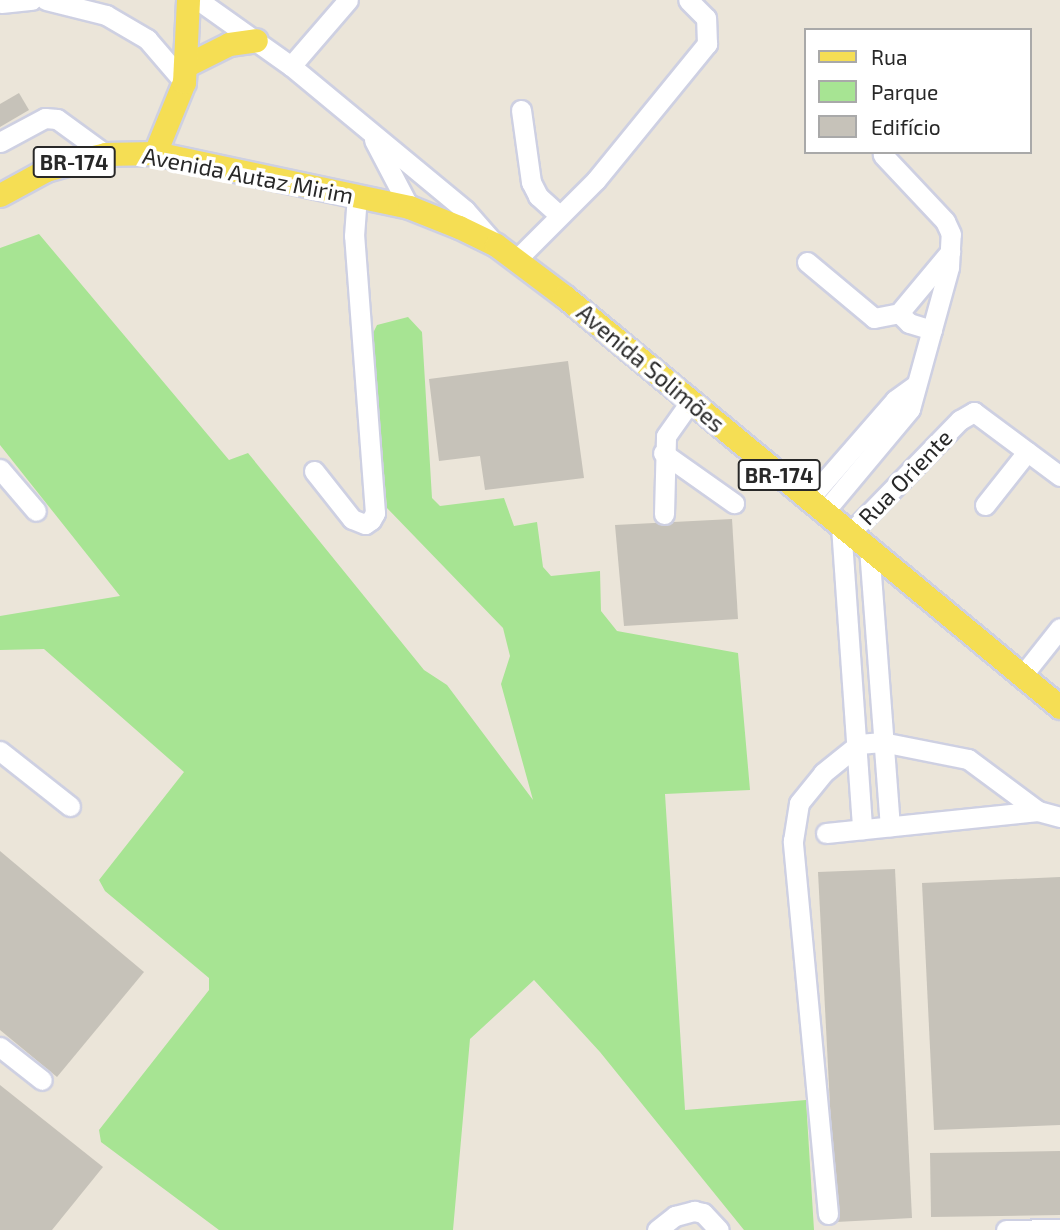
<!DOCTYPE html>
<meta charset="utf-8">
<style>
body{margin:0}
#map{position:relative;width:1060px;height:1230px;overflow:hidden;background:#ebe5d9;font-family:"Exo 2",sans-serif}
div>[style]{position:absolute}
.green>*{inset:0;background:#a7e493}
.building>*{inset:0;background:#c6c2b9}
.roads{filter:drop-shadow(2px 0 #ced0e2) drop-shadow(-2px 0 #ced0e2) drop-shadow(0 2px #ced0e2) drop-shadow(0 -2px #ced0e2)}
.minor>*{height:19px;margin:-9.5px;padding:0 9.5px;transform-origin:9.5px;border-radius:9.5px;background:#fff}
.major>*{height:23px;margin:-11.5px;padding:0 11.5px;transform-origin:11.5px;border-radius:11.5px;background:#f5de54}
span{translate:-50% -50%;white-space:nowrap;text-align:center;line-height:1.15;-webkit-text-stroke:7px #fff;paint-order:stroke}
.shield-label span{padding:2px 5px;background:#fff;border:2px solid;border-radius:5px;-webkit-text-stroke-width:0}
.shield-label{font-size:21px;color:#282828;font-weight:700}
.street-label{font-size:23px;color:#282828}
.legend{position:absolute;left:804px;top:28px;width:228px;height:126px;box-sizing:border-box;background:#fff;border:2px solid #a9a9a9;margin:0;padding:9px 12px;list-style:none;font-size:21px;color:#282828}
.legend li{display:flex;align-items:center;gap:14px;height:35px}
.legend b{width:35px;border:2px solid #a9a9a9}
</style>
<div id="map">
<div class="green">
<div style="clip-path:polygon(39px 234px,229px 460px,248px 453px,424px 670px,447px 685px,533px 800px,501px 684px,510px 656px,503px 628px,387px 508px,372px 335px,377px 325px,408px 317px,422px 332px,432px 498px,440px 506px,504px 498px,514px 526px,537px 522px,543px 567px,551px 576px,600px 571px,601px 611px,617px 631px,738px 653px,750px 790px,665px 794px,685px 1110px,806px 1100px,814px 1230px,744px 1230px,600px 1052px,534px 980px,470px 1039px,453px 1230px,219px 1230px,101px 1142px,99px 1130px,209px 990px,209px 978px,105px 891px,99px 880px,184px 772px,44px 649px,0 650px,0 616px,120px 596px,0 445px,0 248px)"></div>
</div>
<div class="building">
<div style="clip-path:polygon(19px 93px,29px 110px,0 127px,0 104px)"></div>
<div style="clip-path:polygon(568px 361px,584px 478px,485px 490px,480px 456px,439px 461px,429px 379px)"></div>
<div style="clip-path:polygon(732px 519px,738px 619px,624px 626px,615px 525px)"></div>
<div style="clip-path:polygon(0 851px,144px 972px,57px 1077px,0 1030px)"></div>
<div style="clip-path:polygon(895px 869px,912px 1218px,836px 1222px,818px 872px)"></div>
<div style="clip-path:polygon(1060px 877px,1060px 1125px,934px 1130px,922px 883px)"></div>
<div style="clip-path:polygon(0 1085px,103px 1167px,52px 1230px,0 1230px)"></div>
<div style="clip-path:polygon(1060px 1151px,1060px 1215px,931px 1217px,930px 1153px)"></div>
</div>
<div class="roads">
<div class="minor">
<div style="left:46px;top:0;width:62px;rotate:14deg"></div>
<div style="left:106px;top:15px;width:48px;rotate:30.3deg"></div>
<div style="left:147px;top:39px;width:57px;rotate:49.3deg"></div>
<div style="left:198px;top:0;width:114px;rotate:35.4deg"></div>
<div style="left:291px;top:66px;width:226px;rotate:39.6deg"></div>
<div style="left:465px;top:210px;width:43px;rotate:48.8deg"></div>
<div style="left:1px;top:3px;width:31px;rotate:-6deg"></div>
<div style="left:291px;top:66px;width:87px;rotate:-49.2deg"></div>
<div style="left:521px;top:110px;width:73px;rotate:82.1deg"></div>
<div style="left:531px;top:182px;width:16px;rotate:63deg"></div>
<div style="left:538px;top:196px;width:28px;rotate:42deg"></div>
<div style="left:374px;top:140px;width:76px;rotate:62.4deg"></div>
<div style="left:0;top:142px;width:51px;rotate:-28.1deg"></div>
<div style="left:45px;top:118px;width:12px;rotate:5deg"></div>
<div style="left:57px;top:119px;width:59px;rotate:36.1deg"></div>
<div style="left:516px;top:260px;width:113px;rotate:-45deg"></div>
<div style="left:596px;top:180px;width:176px;rotate:-50.8deg"></div>
<div style="left:707px;top:44px;width:26px;rotate:-92deg"></div>
<div style="left:706px;top:18px;width:25px;rotate:-135deg"></div>
<div style="left:807px;top:262px;width:87px;rotate:39.9deg"></div>
<div style="left:874px;top:318px;width:25px;rotate:-11deg"></div>
<div style="left:899px;top:313px;width:14px;rotate:45deg"></div>
<div style="left:909px;top:323px;width:24px;rotate:17deg"></div>
<div style="left:899px;top:313px;width:80px;rotate:-50.1deg"></div>
<div style="left:663px;top:453px;width:87px;rotate:35.2deg"></div>
<div style="left:0;top:469px;width:55px;rotate:49.4deg"></div>
<div style="left:314px;top:471px;width:61px;rotate:51.6deg"></div>
<div style="left:352px;top:519px;width:14px;rotate:21deg"></div>
<div style="left:365px;top:524px;width:7px;rotate:-34deg"></div>
<div style="left:371px;top:520px;width:8px;rotate:-60deg"></div>
<div style="left:375px;top:513px;width:278px;rotate:-94.3deg"></div>
<div style="left:354px;top:236px;width:41px;rotate:-85.8deg"></div>
<div style="left:809px;top:499px;width:131px;rotate:-49deg"></div>
<div style="left:895px;top:400px;width:24px;rotate:-36deg"></div>
<div style="left:985px;top:505px;width:68px;rotate:-51.6deg"></div>
<div style="left:825px;top:511px;width:133px;rotate:-50.2deg"></div>
<div style="left:910px;top:409px;width:147px;rotate:-74.6deg"></div>
<div style="left:949px;top:267px;width:33px;rotate:-87deg"></div>
<div style="left:951px;top:234px;width:14px;rotate:-115deg"></div>
<div style="left:945px;top:221px;width:91px;rotate:-133.2deg"></div>
<div style="left:664px;top:514px;width:78px;rotate:-88.5deg"></div>
<div style="left:666px;top:436px;width:42px;rotate:-54.8deg"></div>
<div style="left:841px;top:526px;width:304px;rotate:86deg"></div>
<div style="left:850px;top:533px;width:158px;rotate:-45.8deg"></div>
<div style="left:960px;top:420px;width:16px;rotate:-30deg"></div>
<div style="left:974px;top:412px;width:107px;rotate:36.7deg"></div>
<div style="left:869px;top:548px;width:279px;rotate:85.7deg"></div>
<div style="left:1022px;top:676px;width:61px;rotate:-51.6deg"></div>
<div style="left:0;top:751px;width:89px;rotate:38.2deg"></div>
<div style="left:826px;top:833px;width:213px;rotate:-5.9deg"></div>
<div style="left:0;top:1047px;width:53px;rotate:38.2deg"></div>
<div style="left:828px;top:1214px;width:375px;rotate:-95.4deg"></div>
<div style="left:793px;top:841px;width:38px;rotate:-81deg"></div>
<div style="left:799px;top:803px;width:38px;rotate:-51deg"></div>
<div style="left:823px;top:773px;width:46px;rotate:-38.9deg"></div>
<div style="left:859px;top:744px;width:23px;rotate:-5deg"></div>
<div style="left:882px;top:742px;width:88px;rotate:11.2deg"></div>
<div style="left:968px;top:759px;width:87px;rotate:36.6deg"></div>
<div style="left:1038px;top:811px;width:23px;rotate:15deg"></div>
<div style="left:657px;top:1230px;width:23px;rotate:-38deg"></div>
<div style="left:675px;top:1216px;width:20px;rotate:-15deg"></div>
<div style="left:694px;top:1211px;width:9px;rotate:13deg"></div>
<div style="left:703px;top:1213px;width:23px;rotate:47deg"></div>
<div style="left:1006px;top:1230px;width:54px;rotate:-1.1deg"></div>
</div>
<div class="major">
<div style="left:187px;top:65px;width:47px;rotate:-26.6deg"></div>
<div style="left:229px;top:44px;width:27px;rotate:-8deg"></div>
<div style="left:155px;top:153px;width:77px;rotate:-67.8deg"></div>
<div style="left:184px;top:82px;width:82px;rotate:-87.2deg"></div>
<div style="left:0;top:195px;width:52px;rotate:-28.5deg"></div>
<div style="left:46px;top:170px;width:35px;rotate:-16deg"></div>
<div style="left:80px;top:160px;width:26px;rotate:-13deg"></div>
<div style="left:105px;top:154px;width:50px;rotate:-1.1deg"></div>
<div style="left:155px;top:153px;width:260px;rotate:12deg"></div>
<div style="left:409px;top:207px;width:54px;rotate:21.8deg"></div>
<div style="left:459px;top:227px;width:41px;rotate:25.9deg"></div>
<div style="left:496px;top:245px;width:85px;rotate:36.9deg"></div>
<div style="left:564px;top:296px;width:644px;rotate:39.65deg"></div>
</div>
</div>
<div class="shield-label">
<span style="left:74px;top:162px">BR-174</span>
<span style="left:779px;top:475px">BR-174</span>
</div>
<div class="street-label">
<span style="left:248px;top:175px;rotate:11deg">Avenida Autaz Mirim</span>
<span style="left:651px;top:368px;rotate:40deg">Avenida Solimões</span>
<span style="left:905px;top:477px;rotate:-46deg">Rua Oriente</span>
</div>
<ul class="legend">
<li><b style="height:9px;background:#f5de54"></b>Rua</li>
<li><b style="height:19px;background:#a7e493"></b>Parque</li>
<li><b style="height:19px;background:#c6c2b9"></b>Edifício</li>
</ul>
</div>
